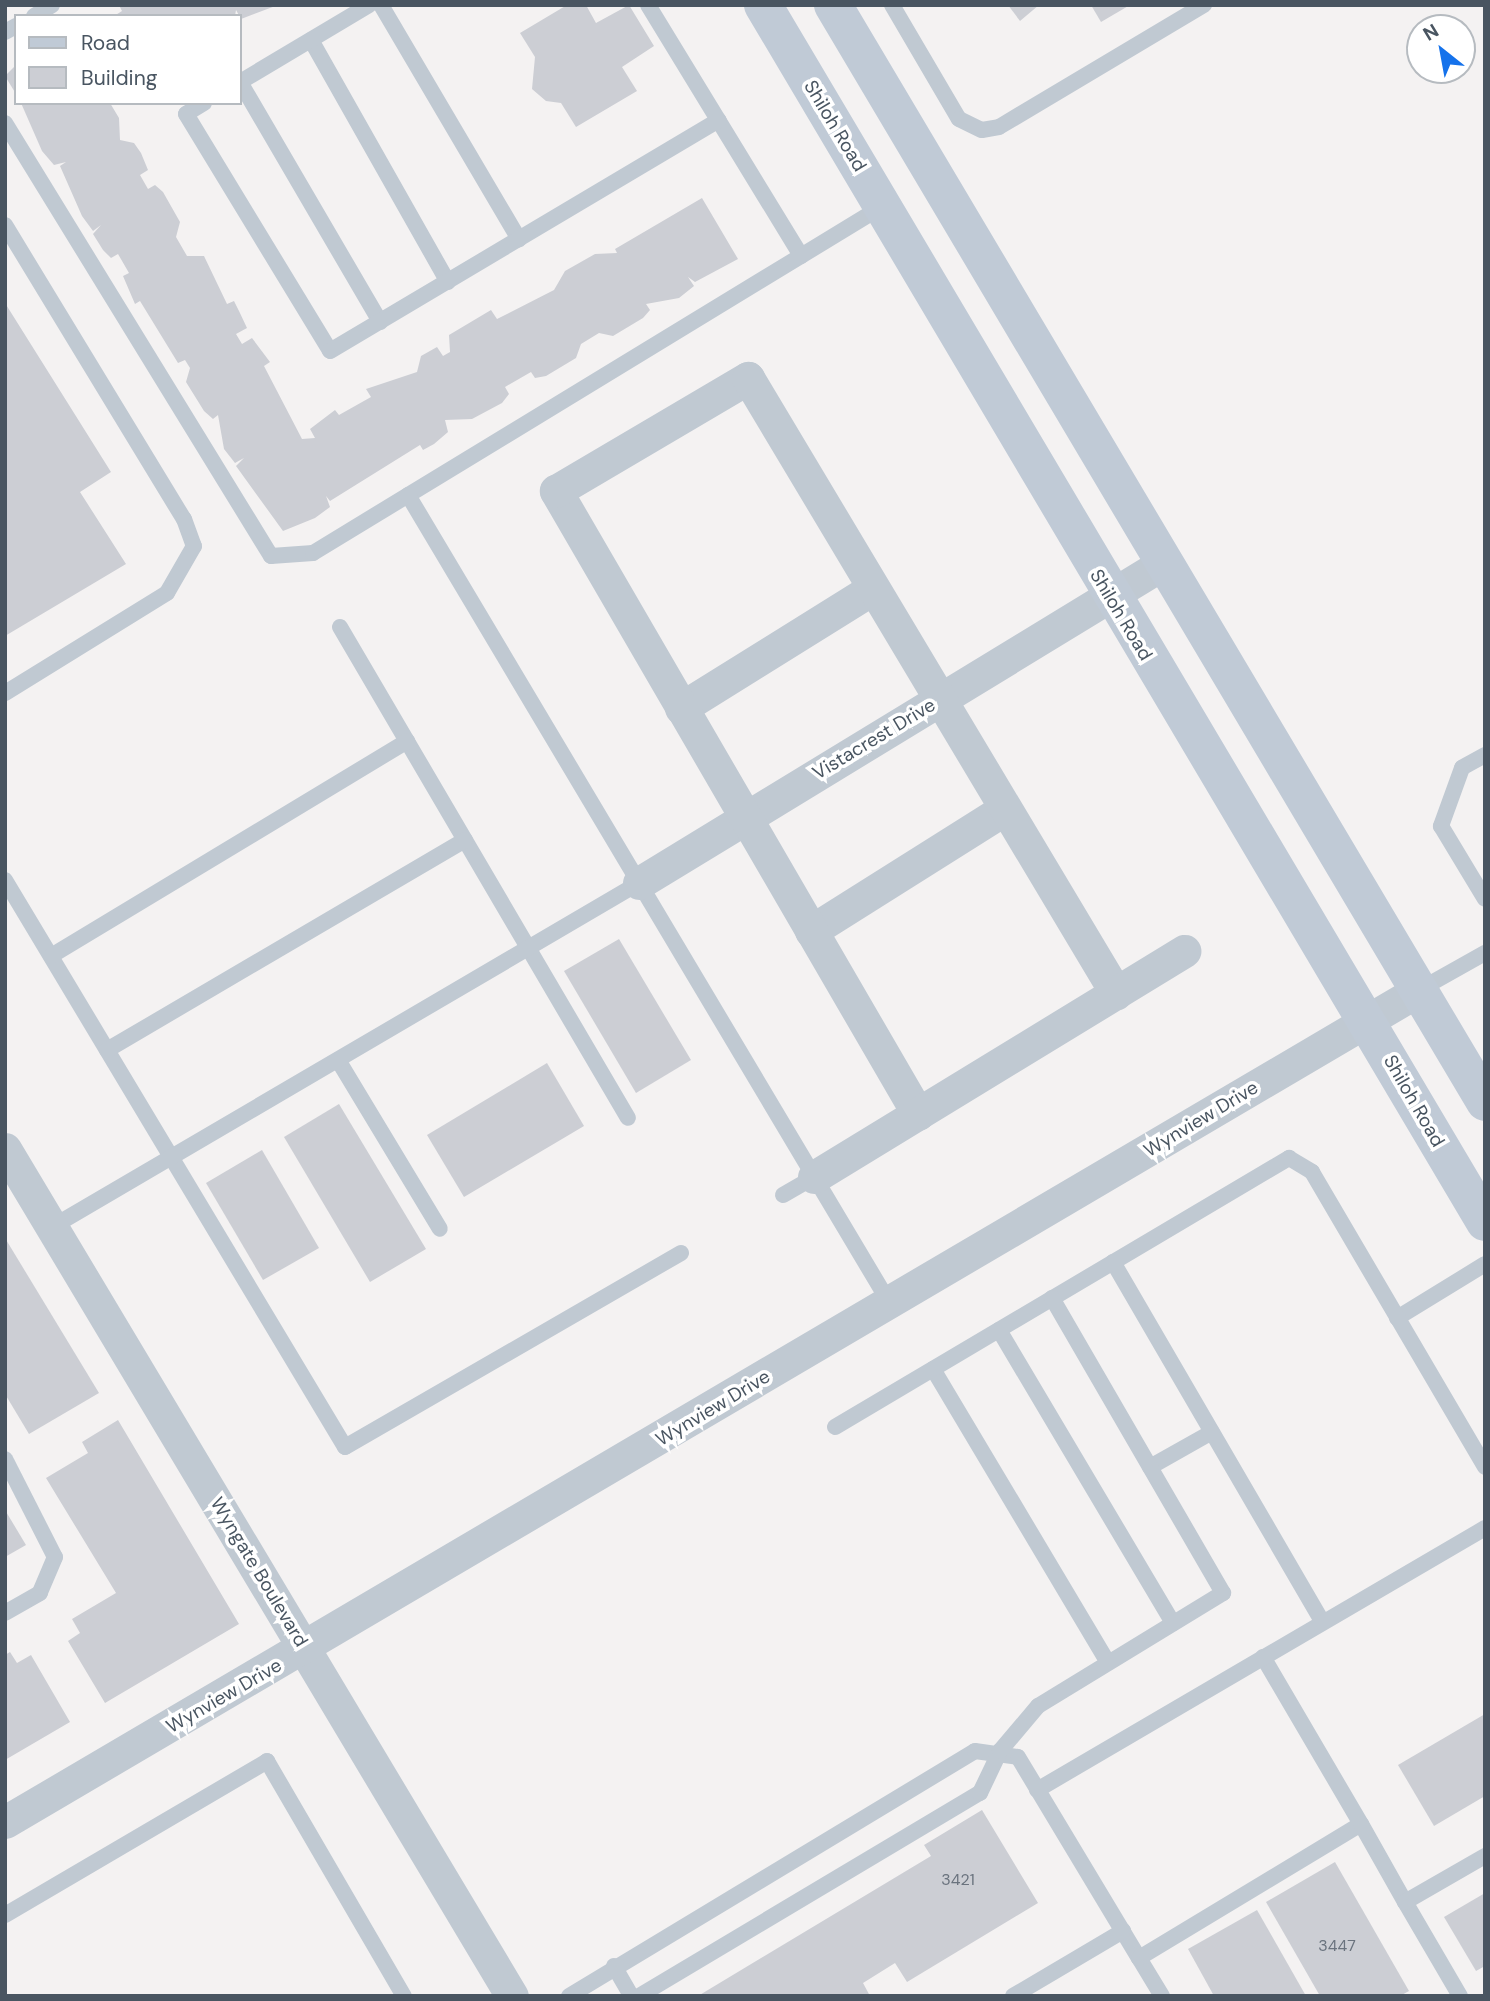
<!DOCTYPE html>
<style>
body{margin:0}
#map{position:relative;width:1490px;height:2001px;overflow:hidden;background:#f4f2f2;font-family:"DM Sans",sans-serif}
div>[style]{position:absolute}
.building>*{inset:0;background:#ccced4}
.lane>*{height:16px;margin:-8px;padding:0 8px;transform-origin:8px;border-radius:8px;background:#c0c9d2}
.street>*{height:33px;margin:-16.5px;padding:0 16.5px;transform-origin:16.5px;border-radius:16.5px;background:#c0c9d2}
.secondary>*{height:38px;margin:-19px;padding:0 19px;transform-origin:19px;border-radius:19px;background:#c0cad6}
span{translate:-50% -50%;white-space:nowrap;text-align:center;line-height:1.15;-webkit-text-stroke:7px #fff;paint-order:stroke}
.number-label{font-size:16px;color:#6a737e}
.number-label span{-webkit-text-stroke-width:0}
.street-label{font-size:19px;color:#495561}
.frame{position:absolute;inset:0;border:7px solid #495561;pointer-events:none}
.legend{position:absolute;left:14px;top:14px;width:228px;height:91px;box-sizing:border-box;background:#fff;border:2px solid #b6bbc0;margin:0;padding:9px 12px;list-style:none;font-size:21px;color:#495561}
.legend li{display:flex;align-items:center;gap:14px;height:35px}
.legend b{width:35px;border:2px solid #b6bbc0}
.north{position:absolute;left:1406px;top:14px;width:70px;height:70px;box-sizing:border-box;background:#fff;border:2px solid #b6bbc0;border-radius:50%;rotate:329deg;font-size:19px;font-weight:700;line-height:28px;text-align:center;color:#495561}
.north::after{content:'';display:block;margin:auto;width:24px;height:32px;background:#1572eb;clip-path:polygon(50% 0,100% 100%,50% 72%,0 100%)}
</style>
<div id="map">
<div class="building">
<div style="clip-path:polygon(119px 5px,278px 5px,241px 19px,236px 10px,235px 16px,114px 16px,122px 11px)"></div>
<div style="clip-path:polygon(567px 5px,586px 5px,596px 23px,629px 5px,654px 46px,622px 67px,637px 91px,576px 127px,561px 103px,546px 101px,532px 89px,535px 57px,520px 33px)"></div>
<div style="clip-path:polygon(1008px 5px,1039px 5px,1020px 21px)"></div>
<div style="clip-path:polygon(1091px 5px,1130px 5px,1101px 22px)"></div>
<div style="clip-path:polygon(16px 65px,16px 94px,5px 76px)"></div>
<div style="clip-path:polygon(21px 103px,110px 103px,119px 118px,120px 140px,134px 143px,141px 153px,148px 170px,140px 175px,148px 189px,155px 185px,163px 192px,180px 222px,176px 237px,187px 256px,204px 256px,227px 304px,234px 301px,239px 311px,247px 328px,236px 334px,242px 344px,252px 338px,270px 362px,264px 366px,302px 439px,315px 438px,310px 429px,335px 410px,339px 415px,371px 397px,366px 389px,417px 372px,421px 356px,437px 347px,443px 356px,450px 352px,449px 335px,491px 310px,497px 319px,554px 290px,565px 271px,595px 254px,617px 253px,615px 249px,702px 198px,738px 259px,695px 282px,688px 277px,694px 286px,679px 298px,646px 304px,650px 310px,643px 318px,613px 336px,599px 333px,581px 344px,576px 358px,546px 376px,535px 378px,531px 372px,505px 387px,509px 394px,502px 403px,472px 419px,445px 420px,448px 432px,434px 444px,423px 450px,420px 445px,330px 501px,326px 496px,330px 507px,315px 518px,283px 531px,236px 466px,244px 458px,235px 463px,224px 449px,218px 415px,213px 419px,204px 411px,186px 382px,190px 368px,185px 360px,178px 363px,140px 301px,135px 304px,123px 276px,129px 273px,118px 254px,111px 258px,103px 250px,93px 234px,101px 225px,93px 231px,82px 216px,60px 166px,66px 162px,54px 165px,42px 151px)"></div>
<div style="clip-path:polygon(5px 303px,111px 472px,80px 492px,126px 564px,5px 636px)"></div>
<div style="clip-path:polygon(619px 939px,691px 1060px,636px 1093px,564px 971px)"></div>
<div style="clip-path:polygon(547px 1063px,584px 1126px,464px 1197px,427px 1135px)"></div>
<div style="clip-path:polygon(339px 1104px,426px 1249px,370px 1282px,284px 1137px)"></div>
<div style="clip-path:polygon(262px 1150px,319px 1248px,263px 1280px,206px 1183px)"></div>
<div style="clip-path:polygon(5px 1238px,99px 1393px,29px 1434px,5px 1394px)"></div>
<div style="clip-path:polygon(118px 1420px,239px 1624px,105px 1703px,68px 1641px,80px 1633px,72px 1619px,116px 1593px,46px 1478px,88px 1453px,82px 1442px)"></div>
<div style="clip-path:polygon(5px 1510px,26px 1545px,5px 1557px)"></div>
<div style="clip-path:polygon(10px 1652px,17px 1663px,31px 1655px,70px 1722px,5px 1760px,5px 1655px)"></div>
<div style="clip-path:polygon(1485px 1714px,1485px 1796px,1434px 1826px,1398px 1765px)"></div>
<div style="clip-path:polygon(982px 1810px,1038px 1903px,907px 1982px,895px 1963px,863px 1983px,870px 1996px,698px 1996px,931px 1856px,924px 1845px)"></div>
<div style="clip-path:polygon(1335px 1862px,1409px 1991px,1400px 1996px,1320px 1996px,1266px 1902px)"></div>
<div style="clip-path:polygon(1485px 1893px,1485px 1966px,1476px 1971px,1444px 1917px)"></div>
<div style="clip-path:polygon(1257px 1910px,1306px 1996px,1214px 1996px,1188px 1949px)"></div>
</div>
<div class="lane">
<div style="left:381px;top:5px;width:272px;rotate:59.5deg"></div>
<div style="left:648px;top:5px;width:294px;rotate:58.6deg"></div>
<div style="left:892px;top:5px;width:132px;rotate:59.6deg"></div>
<div style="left:959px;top:119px;width:25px;rotate:26deg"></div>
<div style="left:982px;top:130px;width:17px;rotate:-10deg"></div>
<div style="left:999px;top:127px;width:239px;rotate:-30.8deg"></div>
<div style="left:34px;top:16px;width:21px;rotate:-31deg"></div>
<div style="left:5px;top:32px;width:13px;rotate:-29deg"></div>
<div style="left:311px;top:40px;width:278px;rotate:60.5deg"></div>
<div style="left:240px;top:82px;width:278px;rotate:59.7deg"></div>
<div style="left:240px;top:82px;width:150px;rotate:-30.8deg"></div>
<div style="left:204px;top:103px;width:21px;rotate:149deg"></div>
<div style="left:186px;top:114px;width:277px;rotate:58.7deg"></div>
<div style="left:330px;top:351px;width:452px;rotate:-30.7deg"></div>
<div style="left:5px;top:123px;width:508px;rotate:58.44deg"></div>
<div style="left:271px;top:556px;width:42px;rotate:-4.1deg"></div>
<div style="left:313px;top:553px;width:667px;rotate:-31.33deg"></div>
<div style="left:5px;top:225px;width:344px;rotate:58.7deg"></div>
<div style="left:184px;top:519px;width:29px;rotate:70deg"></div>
<div style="left:194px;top:546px;width:54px;rotate:119.9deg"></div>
<div style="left:167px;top:593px;width:190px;rotate:148.3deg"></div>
<div style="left:408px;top:495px;width:942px;rotate:59.21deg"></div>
<div style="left:340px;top:627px;width:569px;rotate:59.61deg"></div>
<div style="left:1485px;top:755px;width:26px;rotate:151deg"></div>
<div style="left:1462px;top:768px;width:62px;rotate:109.9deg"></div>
<div style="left:1441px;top:826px;width:85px;rotate:58.9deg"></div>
<div style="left:5px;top:880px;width:661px;rotate:59.05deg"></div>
<div style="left:345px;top:1447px;width:388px;rotate:-30deg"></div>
<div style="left:51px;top:956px;width:416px;rotate:-31.1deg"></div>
<div style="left:1419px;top:990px;width:76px;rotate:-29.3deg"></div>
<div style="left:107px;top:1050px;width:415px;rotate:-30.4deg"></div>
<div style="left:338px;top:1060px;width:197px;rotate:58.9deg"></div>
<div style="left:783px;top:1195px;width:36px;rotate:-30deg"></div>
<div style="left:52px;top:1227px;width:680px;rotate:-30.37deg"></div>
<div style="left:1113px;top:1262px;width:415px;rotate:59.8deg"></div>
<div style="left:1397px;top:1318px;width:103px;rotate:-31.5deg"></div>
<div style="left:999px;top:1330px;width:341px;rotate:59.3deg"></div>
<div style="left:933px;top:1369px;width:340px;rotate:59.2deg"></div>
<div style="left:835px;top:1427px;width:528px;rotate:-30.65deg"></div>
<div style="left:1289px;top:1158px;width:27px;rotate:31deg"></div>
<div style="left:1312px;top:1172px;width:342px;rotate:59.6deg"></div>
<div style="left:5px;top:1459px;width:110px;rotate:63deg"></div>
<div style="left:55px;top:1557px;width:39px;rotate:113deg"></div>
<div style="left:40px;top:1593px;width:40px;rotate:150.3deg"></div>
<div style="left:1150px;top:1467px;width:71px;rotate:-29.4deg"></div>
<div style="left:1263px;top:1657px;width:194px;rotate:59.6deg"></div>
<div style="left:1037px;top:1790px;width:519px;rotate:-30.32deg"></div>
<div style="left:5px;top:1915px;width:304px;rotate:-30.4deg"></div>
<div style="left:267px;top:1761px;width:272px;rotate:59.8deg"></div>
<div style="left:614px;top:1966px;width:34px;rotate:60deg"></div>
<div style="left:569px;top:1996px;width:474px;rotate:-31.1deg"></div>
<div style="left:975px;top:1751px;width:43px;rotate:7.9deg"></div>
<div style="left:1018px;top:1757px;width:235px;rotate:59deg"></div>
<div style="left:639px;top:1996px;width:397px;rotate:-30.8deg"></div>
<div style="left:980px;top:1793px;width:47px;rotate:-64.5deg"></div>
<div style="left:1000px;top:1751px;width:59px;rotate:-49.8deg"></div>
<div style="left:1038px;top:1706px;width:217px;rotate:-31.4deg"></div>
<div style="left:1223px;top:1593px;width:341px;rotate:-120.1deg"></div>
<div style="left:1013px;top:1996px;width:128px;rotate:-30.6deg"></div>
<div style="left:1162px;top:1996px;width:44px;rotate:-121.2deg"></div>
<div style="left:1139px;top:1958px;width:259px;rotate:-31.1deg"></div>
<div style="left:1361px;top:1824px;width:90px;rotate:60.6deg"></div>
<div style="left:1460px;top:1996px;width:109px;rotate:-120.3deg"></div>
<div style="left:1405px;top:1902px;width:92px;rotate:-29.9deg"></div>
</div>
<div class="street">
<div style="left:681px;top:708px;width:225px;rotate:-31.9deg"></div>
<div style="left:639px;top:883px;width:615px;rotate:-31.36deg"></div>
<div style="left:811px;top:931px;width:227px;rotate:-32.2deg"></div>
<div style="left:918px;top:1114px;width:721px;rotate:-120.16deg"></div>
<div style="left:556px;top:491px;width:223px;rotate:-30.5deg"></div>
<div style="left:748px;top:378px;width:717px;rotate:59.1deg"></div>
<div style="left:5px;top:1149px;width:987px;rotate:59.1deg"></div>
<div style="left:814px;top:1177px;width:434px;rotate:-31.4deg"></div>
<div style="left:5px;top:1822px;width:1641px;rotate:-30.47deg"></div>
</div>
<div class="secondary">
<div style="left:763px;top:5px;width:1415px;rotate:59.32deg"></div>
<div style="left:833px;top:5px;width:1276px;rotate:59.27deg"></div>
</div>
<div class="number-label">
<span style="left:958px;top:1880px">3421</span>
<span style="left:1337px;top:1946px">3447</span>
</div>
<div class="street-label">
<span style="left:835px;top:126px;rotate:59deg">Shiloh Road</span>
<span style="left:1121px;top:615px;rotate:59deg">Shiloh Road</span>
<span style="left:874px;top:739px;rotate:-31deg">Vistacrest Drive</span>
<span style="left:1414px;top:1101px;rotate:60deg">Shiloh Road</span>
<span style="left:1201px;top:1119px;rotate:-31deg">Wynview Drive</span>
<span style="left:713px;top:1408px;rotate:-31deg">Wynview Drive</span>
<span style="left:259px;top:1572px;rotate:59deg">Wyngate Boulevard</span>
<span style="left:224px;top:1696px;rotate:-30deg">Wynview Drive</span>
</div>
<div class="frame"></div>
<ul class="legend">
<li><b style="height:9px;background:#c0cad6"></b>Road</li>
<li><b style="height:19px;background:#ccced4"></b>Building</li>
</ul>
<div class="north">N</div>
</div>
